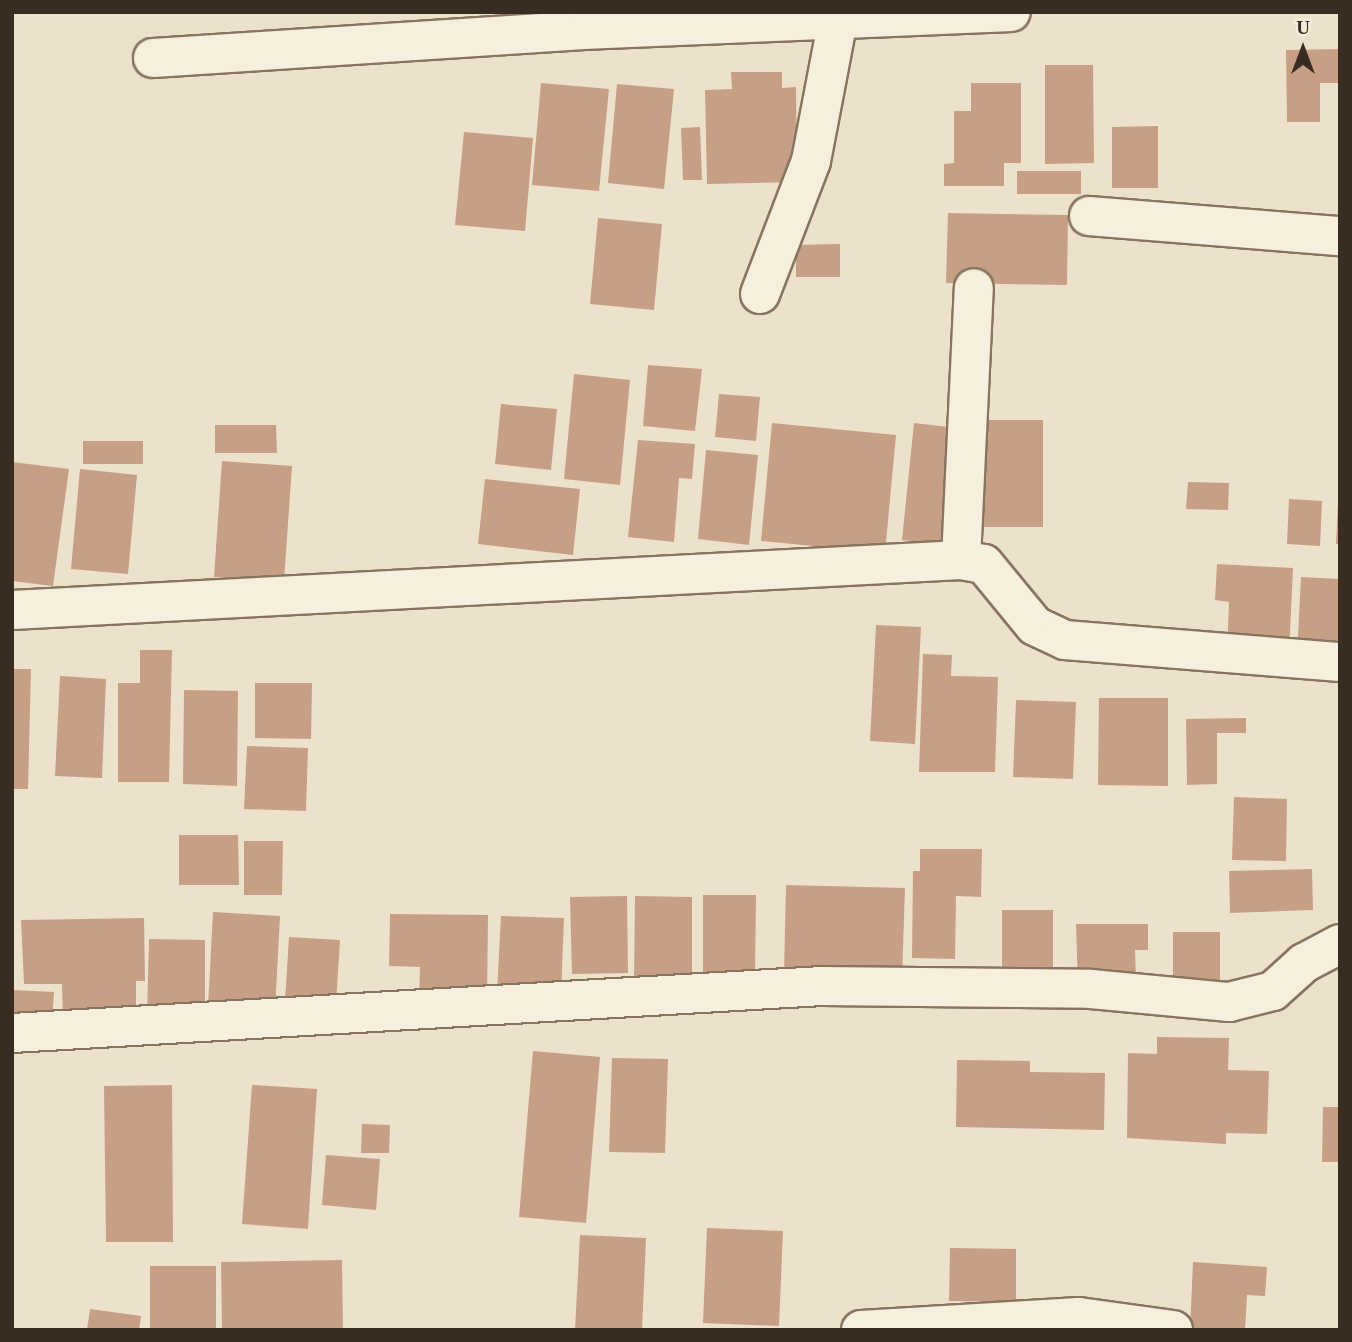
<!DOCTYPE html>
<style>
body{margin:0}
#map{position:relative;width:1352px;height:1342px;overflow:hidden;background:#ece2cb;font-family:"Times New Roman",serif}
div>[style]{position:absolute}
.building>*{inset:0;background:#c79f84}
.roads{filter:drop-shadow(2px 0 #877560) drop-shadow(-2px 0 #877560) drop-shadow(0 2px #877560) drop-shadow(0 -2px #877560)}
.minor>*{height:38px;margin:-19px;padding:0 19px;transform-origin:19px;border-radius:19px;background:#f7efdd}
span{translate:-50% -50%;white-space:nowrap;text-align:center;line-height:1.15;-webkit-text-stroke:7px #f4ecda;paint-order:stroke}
.frame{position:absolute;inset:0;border:14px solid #392d22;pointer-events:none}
.north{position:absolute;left:1268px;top:14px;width:70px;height:70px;-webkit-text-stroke:5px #f4ecda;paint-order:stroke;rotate:0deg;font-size:19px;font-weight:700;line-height:28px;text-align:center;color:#392d22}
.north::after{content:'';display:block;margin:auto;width:24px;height:32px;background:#392d22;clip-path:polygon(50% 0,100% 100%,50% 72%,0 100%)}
</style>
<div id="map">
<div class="building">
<div style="clip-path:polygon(1340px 49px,1340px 83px,1320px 83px,1320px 122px,1287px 122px,1286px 50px)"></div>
<div style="clip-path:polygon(1045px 65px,1093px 65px,1094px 163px,1045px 164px)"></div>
<div style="clip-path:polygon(731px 72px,782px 72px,782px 88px,796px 87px,797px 182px,707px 184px,705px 90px,732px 89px)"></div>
<div style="clip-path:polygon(541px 83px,609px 89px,599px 191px,532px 185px)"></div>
<div style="clip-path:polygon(971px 83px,1021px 83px,1021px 163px,1004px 163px,1004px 186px,944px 186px,944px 164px,954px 163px,954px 111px,971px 111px)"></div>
<div style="clip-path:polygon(617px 84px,674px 89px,664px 189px,608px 183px)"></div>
<div style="clip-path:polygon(1158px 126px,1158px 188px,1112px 188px,1112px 127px)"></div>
<div style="clip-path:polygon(700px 127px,702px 180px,683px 180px,681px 128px)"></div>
<div style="clip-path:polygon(464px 132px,533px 138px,525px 231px,455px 225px)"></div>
<div style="clip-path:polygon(1017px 171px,1081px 171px,1081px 194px,1017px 194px)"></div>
<div style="clip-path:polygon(948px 213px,1068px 215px,1067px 285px,946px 283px)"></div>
<div style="clip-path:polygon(598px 218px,662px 224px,654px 310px,590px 304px)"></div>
<div style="clip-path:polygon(840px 244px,840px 277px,796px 277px,796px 245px)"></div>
<div style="clip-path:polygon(648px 365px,702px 369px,695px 431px,643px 426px)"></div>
<div style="clip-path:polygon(574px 374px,630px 380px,620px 485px,564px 479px)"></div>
<div style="clip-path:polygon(719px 394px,760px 397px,756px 441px,715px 437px)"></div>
<div style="clip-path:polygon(501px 404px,557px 409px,551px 470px,495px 464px)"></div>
<div style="clip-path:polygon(984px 420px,1043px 420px,1043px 527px,984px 527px)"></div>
<div style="clip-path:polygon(772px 423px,896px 435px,885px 553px,761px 541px)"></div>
<div style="clip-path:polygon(914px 423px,966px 429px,955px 545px,902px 540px)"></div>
<div style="clip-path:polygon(215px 425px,276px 425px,277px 453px,215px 453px)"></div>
<div style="clip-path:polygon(638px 440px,695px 444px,692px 479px,679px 478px,674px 542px,628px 537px)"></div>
<div style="clip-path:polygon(83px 441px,143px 441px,143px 464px,83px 464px)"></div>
<div style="clip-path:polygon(706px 450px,758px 455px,749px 545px,698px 539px)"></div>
<div style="clip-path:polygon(222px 461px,292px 466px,284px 581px,214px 577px)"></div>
<div style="clip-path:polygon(12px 462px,69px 469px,53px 586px,12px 581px)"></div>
<div style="clip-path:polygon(80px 469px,137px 475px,128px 574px,71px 569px)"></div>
<div style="clip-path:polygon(485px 479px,580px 489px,573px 555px,478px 544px)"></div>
<div style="clip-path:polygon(1188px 482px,1229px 483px,1228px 510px,1186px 509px)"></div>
<div style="clip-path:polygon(1289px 499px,1322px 501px,1320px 546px,1287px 544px)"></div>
<div style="clip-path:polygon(1338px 502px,1340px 502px,1340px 544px,1336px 544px)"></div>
<div style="clip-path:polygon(1217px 564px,1293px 568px,1289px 655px,1227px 652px,1229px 602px,1215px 600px)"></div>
<div style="clip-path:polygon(1301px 577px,1340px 579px,1340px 658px,1297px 656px)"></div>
<div style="clip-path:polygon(876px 625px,921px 627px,915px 744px,870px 741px)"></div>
<div style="clip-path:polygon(140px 650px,172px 650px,169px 782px,118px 782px,118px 683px,140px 683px)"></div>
<div style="clip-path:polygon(923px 654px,952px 655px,951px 676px,998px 677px,995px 772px,919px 772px)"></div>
<div style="clip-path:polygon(12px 669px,31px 669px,28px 789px,12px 789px)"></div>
<div style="clip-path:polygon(60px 676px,106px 679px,102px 778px,55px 776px)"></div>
<div style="clip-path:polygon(255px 683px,312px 683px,311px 739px,255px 738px)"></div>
<div style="clip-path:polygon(184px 690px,238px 691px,237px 786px,183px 784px)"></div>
<div style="clip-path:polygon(1099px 698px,1168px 698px,1168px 786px,1098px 785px)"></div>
<div style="clip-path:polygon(1016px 700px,1076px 702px,1073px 779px,1013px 777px)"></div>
<div style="clip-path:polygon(1246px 718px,1246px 733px,1217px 733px,1217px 784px,1187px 785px,1186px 719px)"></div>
<div style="clip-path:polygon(247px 746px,308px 748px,306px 811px,244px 809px)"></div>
<div style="clip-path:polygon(1234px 797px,1287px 799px,1286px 861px,1232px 860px)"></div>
<div style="clip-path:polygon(179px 835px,238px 835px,239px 885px,179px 885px)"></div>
<div style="clip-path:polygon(244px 841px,283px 841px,282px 895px,244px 895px)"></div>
<div style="clip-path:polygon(920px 849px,982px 849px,981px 897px,956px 896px,955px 959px,912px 958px,913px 871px,920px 871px)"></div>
<div style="clip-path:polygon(1312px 869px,1313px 910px,1230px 913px,1229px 871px)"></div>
<div style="clip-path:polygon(786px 885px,905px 888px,902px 978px,784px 975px)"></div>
<div style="clip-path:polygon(703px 895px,756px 895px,755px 977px,703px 977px)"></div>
<div style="clip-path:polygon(627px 896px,628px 973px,572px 974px,570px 897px)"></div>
<div style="clip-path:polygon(635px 896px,692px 897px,692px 985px,634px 984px)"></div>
<div style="clip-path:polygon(1002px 910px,1053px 910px,1053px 983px,1002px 984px)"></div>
<div style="clip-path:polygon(213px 912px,280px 916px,275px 1010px,208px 1007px)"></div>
<div style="clip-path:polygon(390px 914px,488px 915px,487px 1001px,419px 1001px,420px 967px,389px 966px)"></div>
<div style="clip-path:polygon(501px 916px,564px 918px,561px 996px,497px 993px)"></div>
<div style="clip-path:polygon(144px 918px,145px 981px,136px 981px,136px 1023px,63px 1024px,62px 984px,24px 984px,21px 920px)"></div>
<div style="clip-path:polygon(1076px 924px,1148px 924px,1148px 950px,1135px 950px,1136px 980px,1078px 987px)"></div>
<div style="clip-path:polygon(1173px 932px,1220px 932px,1220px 993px,1173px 993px)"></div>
<div style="clip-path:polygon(289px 937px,340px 940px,336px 1004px,285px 1001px)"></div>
<div style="clip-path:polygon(149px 939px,205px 940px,205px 1019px,147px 1019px)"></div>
<div style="clip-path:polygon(12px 990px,54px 992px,52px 1025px,12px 1022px)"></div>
<div style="clip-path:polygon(1157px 1037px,1229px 1038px,1228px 1070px,1269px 1071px,1267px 1134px,1226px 1133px,1226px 1144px,1127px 1138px,1128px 1053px,1157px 1054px)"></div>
<div style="clip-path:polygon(533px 1051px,600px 1057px,586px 1223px,519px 1217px)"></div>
<div style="clip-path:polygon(612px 1058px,668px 1059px,665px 1153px,609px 1152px)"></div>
<div style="clip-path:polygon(957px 1060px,1030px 1061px,1030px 1072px,1105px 1073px,1104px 1130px,956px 1127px)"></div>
<div style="clip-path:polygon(172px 1085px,173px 1242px,106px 1242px,104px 1086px)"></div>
<div style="clip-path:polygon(252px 1085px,317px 1089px,308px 1229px,242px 1224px)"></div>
<div style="clip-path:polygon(1323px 1107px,1340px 1107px,1340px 1162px,1322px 1162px)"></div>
<div style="clip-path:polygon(362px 1124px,390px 1125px,389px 1153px,361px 1153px)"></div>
<div style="clip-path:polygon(326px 1155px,380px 1159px,376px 1210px,322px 1205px)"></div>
<div style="clip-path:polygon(707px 1228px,783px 1231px,779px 1326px,703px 1323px)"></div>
<div style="clip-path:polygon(580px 1235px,646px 1238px,642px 1330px,575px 1330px)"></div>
<div style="clip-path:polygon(950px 1248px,1016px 1249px,1016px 1302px,949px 1301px)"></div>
<div style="clip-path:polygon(342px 1260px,343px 1330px,222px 1330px,221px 1262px)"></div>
<div style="clip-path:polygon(1193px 1262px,1267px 1267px,1265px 1296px,1247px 1295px,1245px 1330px,1190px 1330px)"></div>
<div style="clip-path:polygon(150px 1266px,216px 1266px,216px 1330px,150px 1330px)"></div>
<div style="clip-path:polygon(90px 1309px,141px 1316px,139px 1330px,87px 1330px)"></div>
</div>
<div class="roads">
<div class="minor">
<div style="left:153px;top:58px;width:432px;rotate:-3.7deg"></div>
<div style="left:584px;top:30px;width:427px;rotate:-2.4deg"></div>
<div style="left:1089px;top:216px;width:252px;rotate:4.6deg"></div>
<div style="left:760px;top:294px;width:142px;rotate:-69deg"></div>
<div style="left:811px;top:161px;width:145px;rotate:-79.2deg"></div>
<div style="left:961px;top:560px;width:272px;rotate:-87.3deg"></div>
<div style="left:12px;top:610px;width:950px;rotate:-3.02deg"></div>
<div style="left:961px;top:560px;width:23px;rotate:10deg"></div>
<div style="left:984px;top:564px;width:80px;rotate:50.6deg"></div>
<div style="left:1035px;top:626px;width:33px;rotate:25deg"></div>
<div style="left:1065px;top:640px;width:276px;rotate:4.6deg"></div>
<div style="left:12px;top:1033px;width:811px;rotate:-3.32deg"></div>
<div style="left:822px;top:986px;width:269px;rotate:0.6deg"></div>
<div style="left:1091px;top:989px;width:139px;rotate:5.4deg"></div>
<div style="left:1229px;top:1002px;width:45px;rotate:-14deg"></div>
<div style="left:1273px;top:991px;width:42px;rotate:-42.1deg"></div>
<div style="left:1304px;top:963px;width:41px;rotate:-27.8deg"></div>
<div style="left:861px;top:1330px;width:218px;rotate:-3.4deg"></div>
<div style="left:1079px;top:1317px;width:95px;rotate:7.9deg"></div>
</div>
</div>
<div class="frame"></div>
<div class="north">U</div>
</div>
